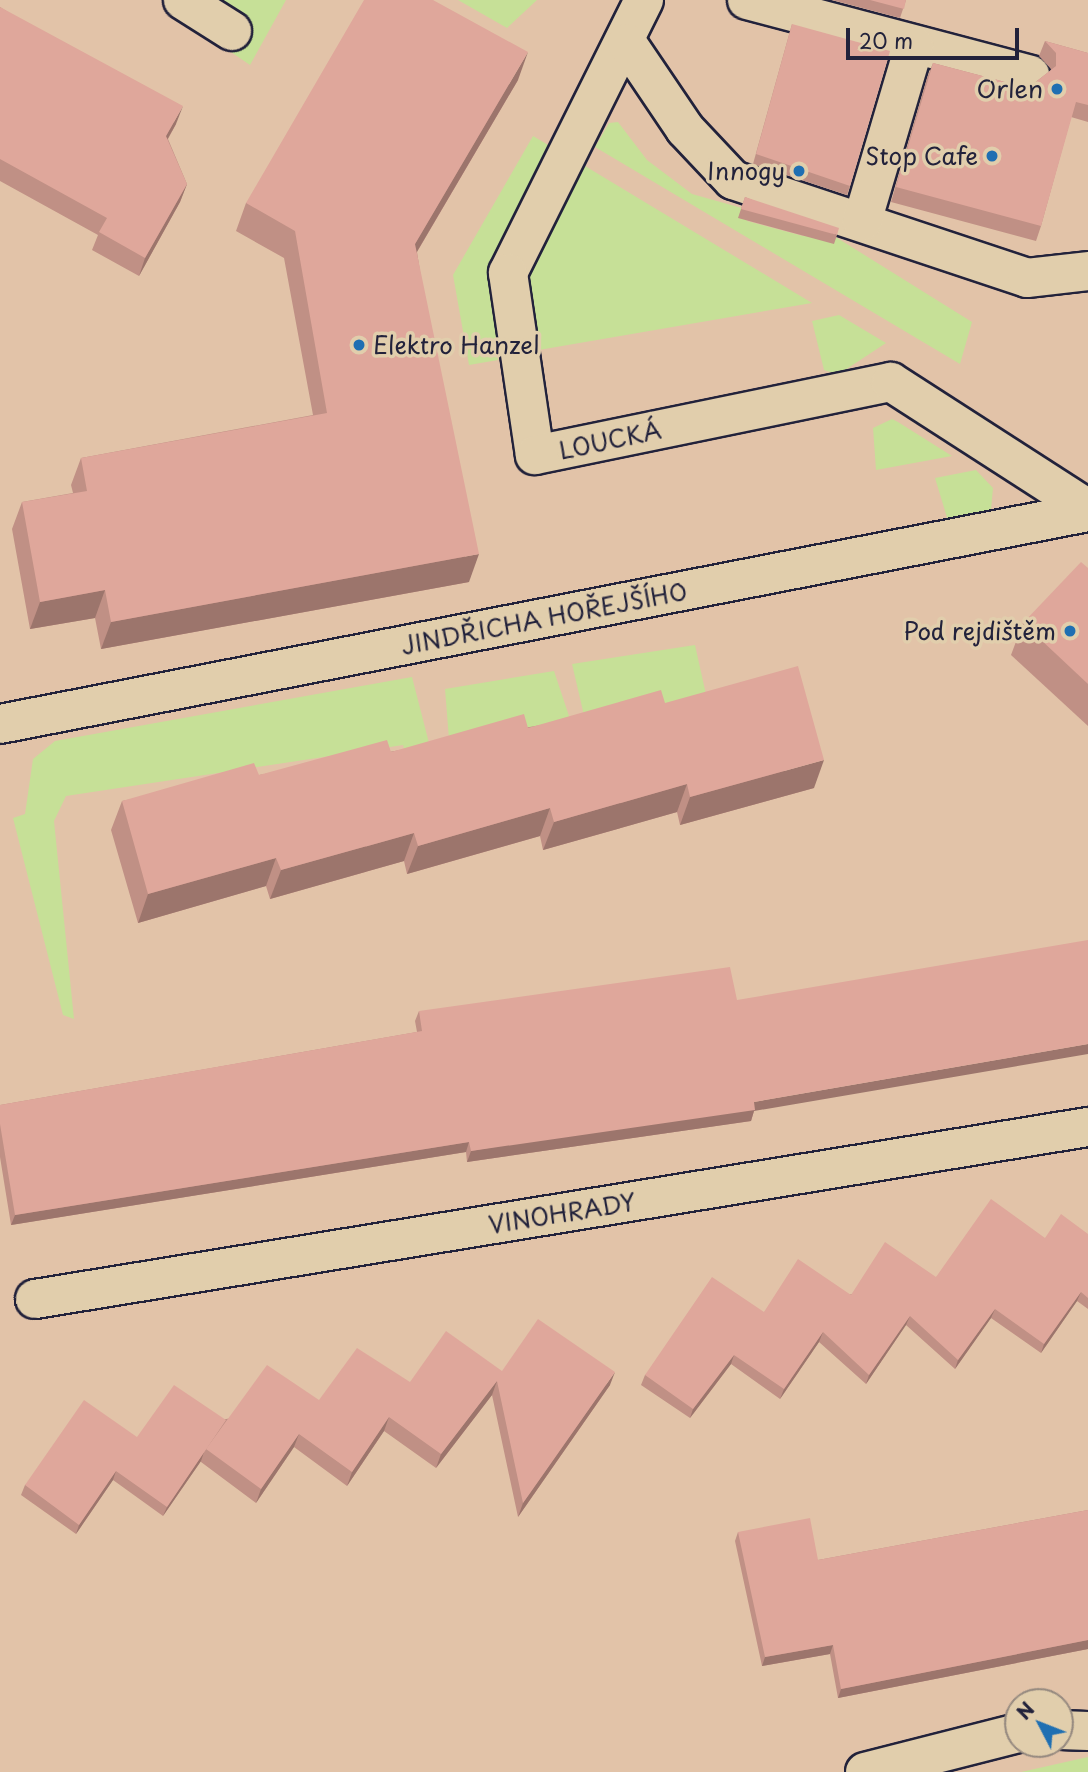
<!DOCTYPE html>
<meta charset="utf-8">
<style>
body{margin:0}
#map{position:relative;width:1088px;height:1772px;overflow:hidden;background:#e2c3a8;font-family:"Playpen Sans",sans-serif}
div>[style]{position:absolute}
.green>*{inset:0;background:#c6e097}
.roads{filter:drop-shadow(2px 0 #22223b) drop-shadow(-2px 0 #22223b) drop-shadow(0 2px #22223b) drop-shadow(0 -2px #22223b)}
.minor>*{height:38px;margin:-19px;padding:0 19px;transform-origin:19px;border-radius:19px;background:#e1ceac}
.wall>*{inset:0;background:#c09085}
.shaded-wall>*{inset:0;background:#9c756c}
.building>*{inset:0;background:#dfa79b}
.dots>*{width:19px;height:19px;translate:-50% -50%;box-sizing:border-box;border:4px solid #e1ceac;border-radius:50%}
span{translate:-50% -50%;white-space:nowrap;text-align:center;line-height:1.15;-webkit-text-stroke:7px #e1ceac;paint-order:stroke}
.poi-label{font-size:24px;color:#22223b}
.right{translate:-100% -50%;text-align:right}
.left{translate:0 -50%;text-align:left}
.street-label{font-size:24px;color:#22223b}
.north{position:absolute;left:1004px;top:1688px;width:70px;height:70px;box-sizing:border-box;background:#e1ceac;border:2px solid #95897f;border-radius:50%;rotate:312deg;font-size:19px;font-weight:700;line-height:28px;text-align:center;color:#22223b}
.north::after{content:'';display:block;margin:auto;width:24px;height:32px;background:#1f6fb2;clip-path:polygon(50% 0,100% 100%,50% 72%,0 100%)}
.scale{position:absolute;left:846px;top:28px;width:173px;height:32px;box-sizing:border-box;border:4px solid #22223b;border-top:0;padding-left:9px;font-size:21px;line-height:24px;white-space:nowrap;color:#22223b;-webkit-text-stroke:5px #e1ceac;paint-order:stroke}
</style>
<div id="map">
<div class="green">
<div style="clip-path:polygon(212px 0,286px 0,250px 65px,228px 50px,245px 21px)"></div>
<div style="clip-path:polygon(458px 0,537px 0,507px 28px)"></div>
<div style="clip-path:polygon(618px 122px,647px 160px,692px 194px,749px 210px,747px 221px,803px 236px,826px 231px,972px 322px,960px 364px,595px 147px,609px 123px)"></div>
<div style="clip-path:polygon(533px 136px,555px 149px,492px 272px,498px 360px,469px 365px,453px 275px)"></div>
<div style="clip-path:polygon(585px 166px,812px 303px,533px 351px,525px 283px,531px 260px)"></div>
<div style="clip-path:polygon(839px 315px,886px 343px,842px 372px,830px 372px,824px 370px,812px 321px)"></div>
<div style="clip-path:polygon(892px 419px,898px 422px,952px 456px,876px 470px,873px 428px)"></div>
<div style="clip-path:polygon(976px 470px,993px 488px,991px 510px,982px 522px,949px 524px,935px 478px)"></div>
<div style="clip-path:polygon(695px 645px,711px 717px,589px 737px,572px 664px)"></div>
<div style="clip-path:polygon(554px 671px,577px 740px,410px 772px,403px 745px,66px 796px,54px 821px,74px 1019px,63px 1015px,13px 818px,25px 814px,33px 759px,55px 741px,412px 677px,429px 743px,449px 739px,445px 689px)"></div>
<div style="clip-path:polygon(1088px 1757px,1088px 1772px,1021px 1772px)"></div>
</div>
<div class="roads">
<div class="minor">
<div style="left:183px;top:0;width:58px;rotate:32.3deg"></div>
<div style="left:644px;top:0;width:305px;rotate:116.5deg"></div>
<div style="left:508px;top:273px;width:184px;rotate:81.6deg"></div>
<div style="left:535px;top:455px;width:363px;rotate:-11.6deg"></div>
<div style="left:891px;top:382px;width:234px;rotate:32.8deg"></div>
<div style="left:747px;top:0;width:293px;rotate:14.8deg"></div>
<div style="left:627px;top:43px;width:104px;rotate:56deg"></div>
<div style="left:685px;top:129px;width:70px;rotate:46.7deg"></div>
<div style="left:733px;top:180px;width:310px;rotate:18.4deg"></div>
<div style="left:1027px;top:278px;width:61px;rotate:-6.5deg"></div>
<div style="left:862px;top:222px;width:184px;rotate:-73.5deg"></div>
<div style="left:0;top:724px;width:1108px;rotate:-11.03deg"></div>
<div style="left:35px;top:1299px;width:1067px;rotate:-9.28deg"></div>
<div style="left:1060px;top:1730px;width:28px;rotate:2deg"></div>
<div style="left:865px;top:1772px;width:158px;rotate:-14.3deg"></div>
</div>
</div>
<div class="wall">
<div style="clip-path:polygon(832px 0,906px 0,900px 18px)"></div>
<div style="clip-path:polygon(0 7px,176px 124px,168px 139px,187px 184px,180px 202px,139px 276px,92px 250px,98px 235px,0 181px)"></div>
<div style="clip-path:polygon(792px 24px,850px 186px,847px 195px,753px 164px)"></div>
<div style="clip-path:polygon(1045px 41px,1088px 53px,1088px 122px,1071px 117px,1041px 226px,1036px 241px,891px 202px,927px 78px,933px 63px,1028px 88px,1051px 70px,1051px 69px,1039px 56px)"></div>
<div style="clip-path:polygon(518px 80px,417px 252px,469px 582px,101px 649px,95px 618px,30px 629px,12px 529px,22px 502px,73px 493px,71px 485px,81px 458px,313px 415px,284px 258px,236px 231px,246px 203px)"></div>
<div style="clip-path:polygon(745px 197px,837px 235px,834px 244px,738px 218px)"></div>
<div style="clip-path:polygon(1088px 568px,1088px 726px,1011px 655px,1023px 623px)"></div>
<div style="clip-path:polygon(665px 703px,814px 788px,680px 825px,677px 812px,543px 850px,540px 836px,407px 874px,404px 861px,270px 899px,266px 886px,138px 923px,111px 830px,122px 801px,259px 775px)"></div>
<div style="clip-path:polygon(419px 1011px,754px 1111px,751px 1121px,467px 1162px,466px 1152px,11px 1225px,0 1157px,0 1105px,417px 1032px,415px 1021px)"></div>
<div style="clip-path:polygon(1088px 1234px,1088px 1309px,1077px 1301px,1041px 1353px,991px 1318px,955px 1369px,906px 1325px,866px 1384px,819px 1342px,780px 1399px,731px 1364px,690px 1418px,641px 1385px,645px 1375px,764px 1312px,936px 1277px,1045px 1238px)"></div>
<div style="clip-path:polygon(502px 1371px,610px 1385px,518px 1517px,492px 1395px,436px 1468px,384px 1431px,347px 1486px,294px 1447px,256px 1503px,201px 1462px,201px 1461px,163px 1516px,113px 1480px,76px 1534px,21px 1495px,25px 1485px,137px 1437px,410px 1382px)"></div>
<div style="clip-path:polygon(1088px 1510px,1088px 1649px,838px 1698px,830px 1654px,762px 1666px,735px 1541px,738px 1532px,818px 1560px)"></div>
</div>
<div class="shaded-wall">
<div style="clip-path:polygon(528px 52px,518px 80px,405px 272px,415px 244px)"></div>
<div style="clip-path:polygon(183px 106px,176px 124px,159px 154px,166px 136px)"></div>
<div style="clip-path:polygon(187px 184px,180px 202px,139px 276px,145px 258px)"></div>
<div style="clip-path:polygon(479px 554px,469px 582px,101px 649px,111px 622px)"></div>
<div style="clip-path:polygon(105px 590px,95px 618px,30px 629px,40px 602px)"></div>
<div style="clip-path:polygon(824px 760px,814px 788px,680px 825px,690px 797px)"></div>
<div style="clip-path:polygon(687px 784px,677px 812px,543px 850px,554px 822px)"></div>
<div style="clip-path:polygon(550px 808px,540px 836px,407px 874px,418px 846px)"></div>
<div style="clip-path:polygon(414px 833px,404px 861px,270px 899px,281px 870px)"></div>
<div style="clip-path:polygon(276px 858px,266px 886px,138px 923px,148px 894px)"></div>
<div style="clip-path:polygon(1088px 1044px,1088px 1054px,754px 1111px,751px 1121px,467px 1162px,471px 1151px)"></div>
<div style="clip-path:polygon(469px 1142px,466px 1152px,11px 1225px,15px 1215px)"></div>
<div style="clip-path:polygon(1081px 1292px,1077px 1301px,1041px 1353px,1044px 1344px)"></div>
<div style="clip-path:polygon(995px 1309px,991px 1318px,955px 1369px,958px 1360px)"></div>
<div style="clip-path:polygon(910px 1316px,906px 1325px,866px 1384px,869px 1375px)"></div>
<div style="clip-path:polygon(823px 1332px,819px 1342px,780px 1399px,784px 1389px)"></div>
<div style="clip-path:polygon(734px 1355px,731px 1364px,690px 1418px,693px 1409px)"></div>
<div style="clip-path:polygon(615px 1372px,610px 1385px,518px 1517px,523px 1503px)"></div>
<div style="clip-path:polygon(497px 1381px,492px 1395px,436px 1468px,441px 1454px)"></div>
<div style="clip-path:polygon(389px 1417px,384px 1431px,347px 1486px,352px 1472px)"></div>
<div style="clip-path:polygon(299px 1434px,294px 1447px,256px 1503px,261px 1489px)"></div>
<div style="clip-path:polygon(204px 1452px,201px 1461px,163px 1516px,167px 1507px)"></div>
<div style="clip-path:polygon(116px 1471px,113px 1480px,76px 1534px,79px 1525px)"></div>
<div style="clip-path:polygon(1088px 1640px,1088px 1649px,838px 1698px,841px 1689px)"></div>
<div style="clip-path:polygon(833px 1645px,830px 1654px,762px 1666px,765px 1657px)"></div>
</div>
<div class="building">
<div style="clip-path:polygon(364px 0,433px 0,528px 52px,415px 244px,479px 554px,111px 622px,105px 590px,40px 602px,22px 502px,87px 491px,81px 458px,327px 413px,295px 231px,246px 203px)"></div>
<div style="clip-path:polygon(870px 0,906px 0,904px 9px)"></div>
<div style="clip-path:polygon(0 7px,183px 106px,166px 136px,187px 184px,145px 258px,99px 232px,107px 218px,0 159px)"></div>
<div style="clip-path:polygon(792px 24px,890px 51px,850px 186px,756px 154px)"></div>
<div style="clip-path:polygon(1045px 41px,1088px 53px,1088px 105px,1076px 102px,1041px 226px,896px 187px,933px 63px,1028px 88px,1056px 66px,1056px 53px)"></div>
<div style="clip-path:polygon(745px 197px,839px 228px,837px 235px,741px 209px)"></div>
<div style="clip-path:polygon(1081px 562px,1088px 568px,1088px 684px,1023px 623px)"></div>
<div style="clip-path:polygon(798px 666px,824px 760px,690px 797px,687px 784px,554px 822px,550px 808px,418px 846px,414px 833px,281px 870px,276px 858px,148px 894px,122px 801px,254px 763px,259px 775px,387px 740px,391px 752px,524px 714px,528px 728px,661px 690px,665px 703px)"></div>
<div style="clip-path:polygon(1088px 940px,1088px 1044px,754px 1102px,755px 1110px,471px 1151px,469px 1142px,15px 1215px,0 1124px,0 1105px,422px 1031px,419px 1011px,730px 967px,737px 1000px)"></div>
<div style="clip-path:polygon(991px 1199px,1045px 1238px,1061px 1214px,1088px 1234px,1088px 1298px,1081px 1292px,1044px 1344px,995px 1309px,958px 1360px,910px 1316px,869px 1375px,823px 1332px,784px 1389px,734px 1355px,693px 1409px,645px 1375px,712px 1277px,764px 1312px,798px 1259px,851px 1295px,885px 1242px,936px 1277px)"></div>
<div style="clip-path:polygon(538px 1319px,615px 1372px,523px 1503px,497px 1381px,441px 1454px,389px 1417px,352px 1472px,299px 1434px,261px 1489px,206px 1449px,267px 1365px,319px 1400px,357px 1348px,410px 1382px,446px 1331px,502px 1371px)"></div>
<div style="clip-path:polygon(174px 1385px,226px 1420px,167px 1507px,116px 1471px,79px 1525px,25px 1485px,84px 1400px,137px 1437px)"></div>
<div style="clip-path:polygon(1088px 1510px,1088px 1640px,841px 1689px,833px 1645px,765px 1657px,738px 1532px,810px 1518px,818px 1560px)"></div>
</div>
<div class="dots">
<div style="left:1057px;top:89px;background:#1f6fb2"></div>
<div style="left:992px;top:156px;background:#1f6fb2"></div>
<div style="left:799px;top:171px;background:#1f6fb2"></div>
<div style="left:359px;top:345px;background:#1f6fb2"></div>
<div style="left:1070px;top:631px;background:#1f6fb2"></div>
</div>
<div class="poi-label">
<span class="right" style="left:1043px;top:89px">Orlen</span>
<span class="right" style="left:978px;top:156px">Stop Cafe</span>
<span class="right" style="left:785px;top:171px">Innogy</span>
<span class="left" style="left:373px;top:345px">Elektro Hanzel</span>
<span class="right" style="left:1056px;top:631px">Pod rejdištěm</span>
</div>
<div class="street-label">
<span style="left:610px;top:440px;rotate:-12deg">LOUCKÁ</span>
<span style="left:544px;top:618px;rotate:-11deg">JINDŘICHA HOŘEJŠÍHO</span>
<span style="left:562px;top:1213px;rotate:-9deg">VINOHRADY</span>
</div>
<div class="north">N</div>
<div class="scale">20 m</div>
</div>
